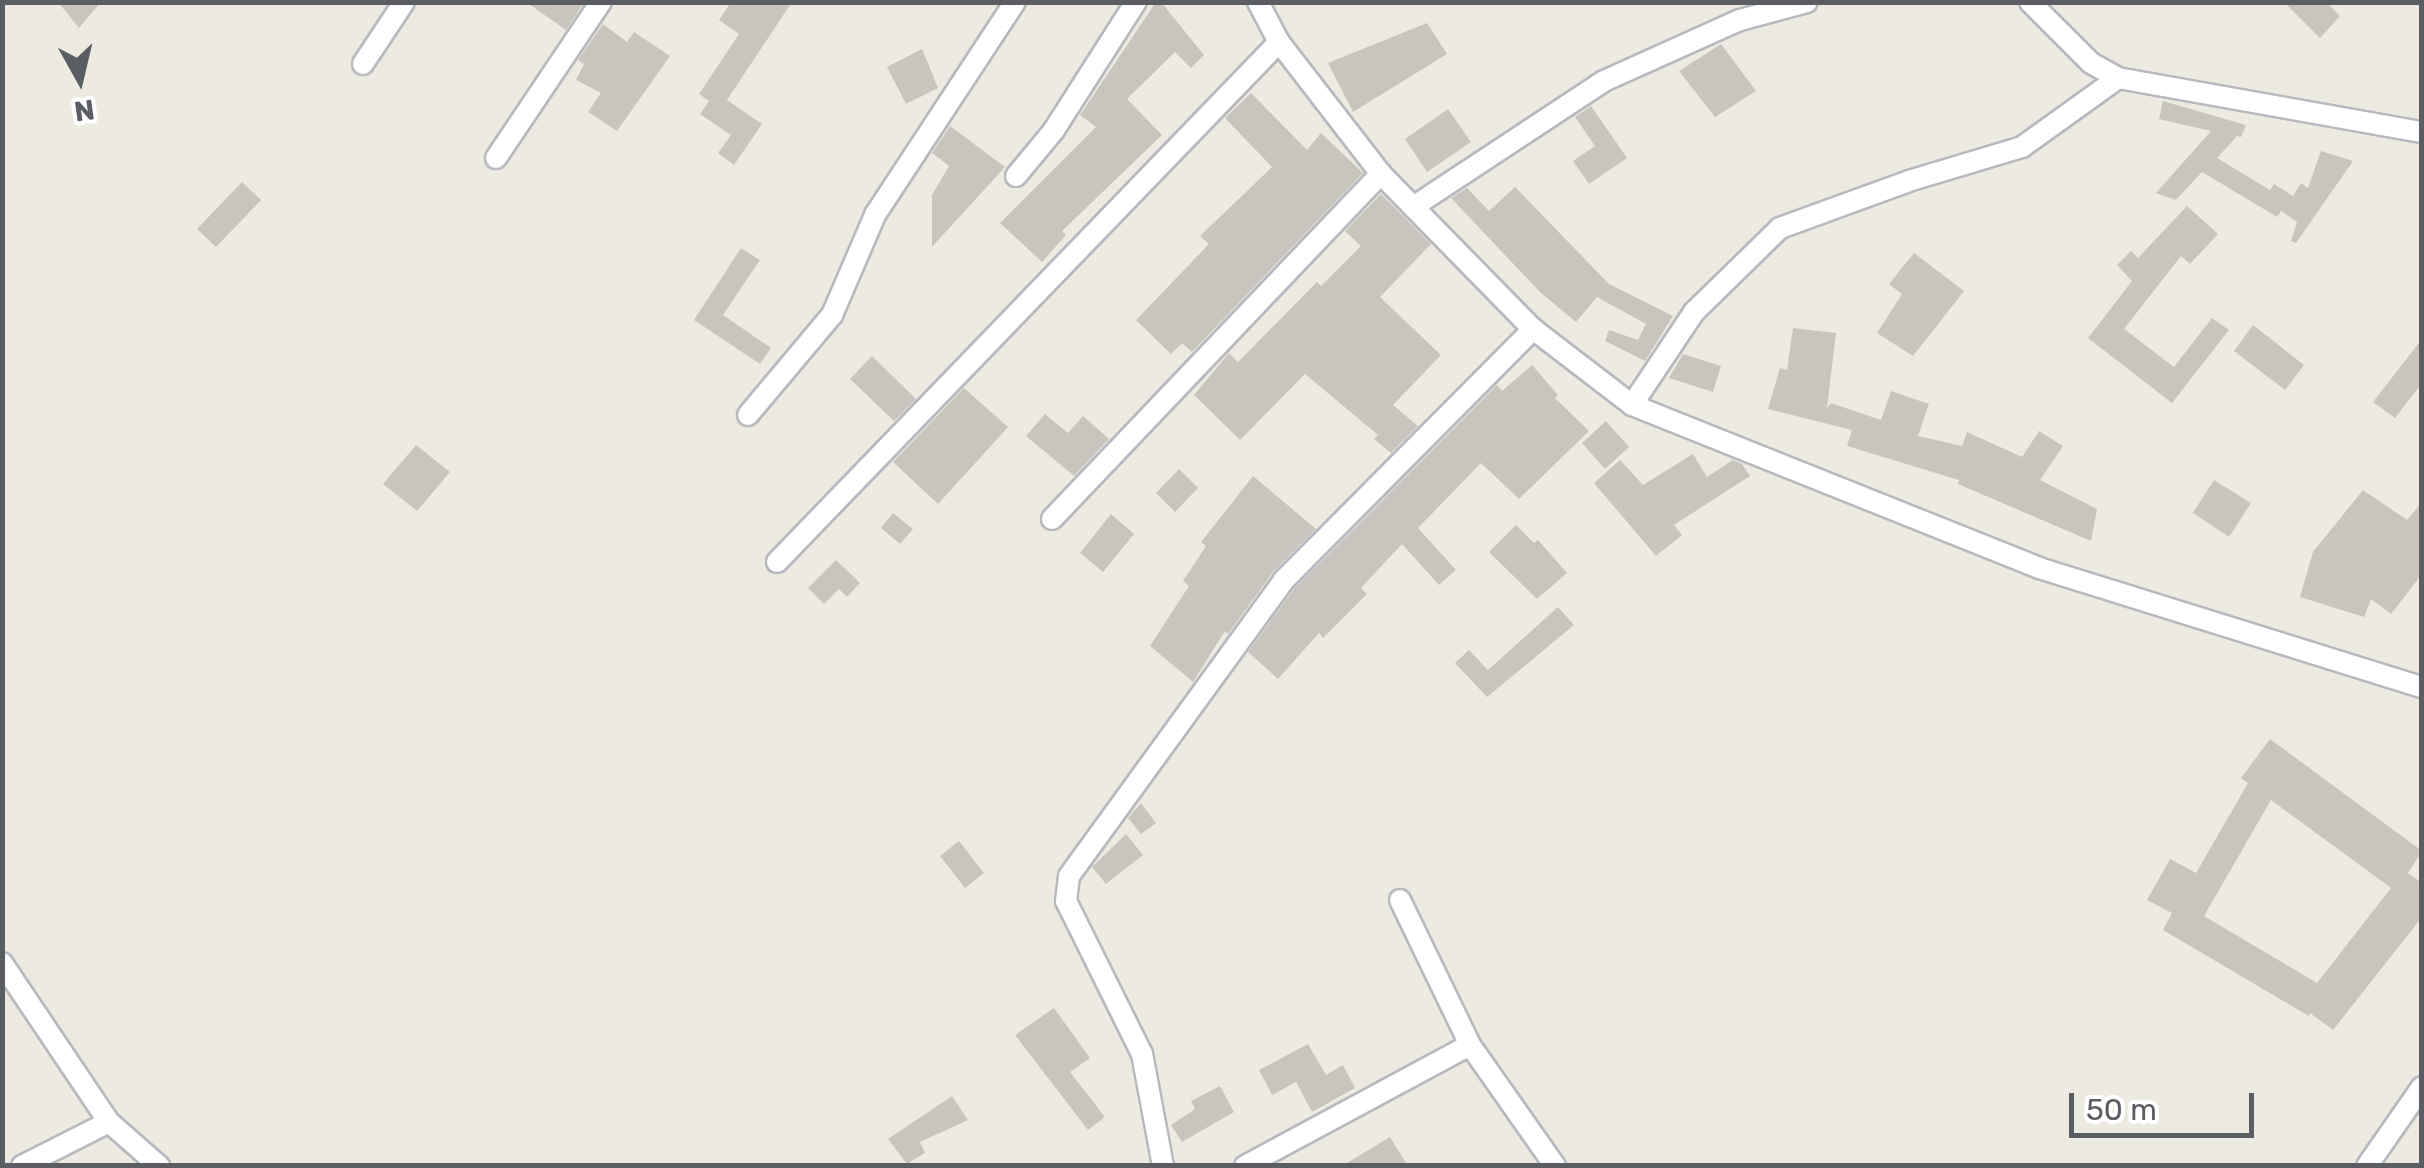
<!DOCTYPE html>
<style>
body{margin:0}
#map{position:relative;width:2424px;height:1168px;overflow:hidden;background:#edebe1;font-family:Rubik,sans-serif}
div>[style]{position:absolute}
.building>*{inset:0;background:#c8c5be}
.roads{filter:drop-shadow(2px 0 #b7b9be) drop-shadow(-2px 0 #b7b9be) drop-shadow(0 2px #b7b9be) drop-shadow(0 -2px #b7b9be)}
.street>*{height:20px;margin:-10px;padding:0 10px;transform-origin:10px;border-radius:10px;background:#fff}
span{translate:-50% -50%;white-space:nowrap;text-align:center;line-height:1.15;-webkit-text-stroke:8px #fff;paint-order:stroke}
.frame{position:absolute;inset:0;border:5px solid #5a5d62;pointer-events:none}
.north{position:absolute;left:30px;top:30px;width:100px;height:100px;-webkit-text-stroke:8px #fff;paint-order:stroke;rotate:172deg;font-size:28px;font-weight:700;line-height:40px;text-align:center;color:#5a5d62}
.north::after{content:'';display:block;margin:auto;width:35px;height:45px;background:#5a5d62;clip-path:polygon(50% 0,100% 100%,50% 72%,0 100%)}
.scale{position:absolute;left:2069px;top:1093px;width:185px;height:45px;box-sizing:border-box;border:5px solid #5a5d62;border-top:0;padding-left:12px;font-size:30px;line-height:35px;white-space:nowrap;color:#5a5d62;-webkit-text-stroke:8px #fff;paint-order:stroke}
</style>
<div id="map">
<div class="building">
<div style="clip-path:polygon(58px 2px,101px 2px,79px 28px)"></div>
<div style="clip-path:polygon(526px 2px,584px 2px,566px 30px)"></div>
<div style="clip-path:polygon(731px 2px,792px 2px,727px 100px,762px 124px,734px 165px,718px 153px,731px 135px,700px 114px,709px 101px,699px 94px,739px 34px,719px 20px)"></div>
<div style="clip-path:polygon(1156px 2px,1161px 2px,1204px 55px,1191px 68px,1175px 52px,1127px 99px,1162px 135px,1062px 231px,1066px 235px,1042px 262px,1000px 223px,1096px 127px,1080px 115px)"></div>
<div style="clip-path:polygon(2284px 2px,2326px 2px,2340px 16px,2320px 38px)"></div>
<div style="clip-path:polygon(1427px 23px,1447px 54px,1353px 112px,1328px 63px)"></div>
<div style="clip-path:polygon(603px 24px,627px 42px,634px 32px,670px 56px,617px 131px,588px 112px,601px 93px,576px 80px,584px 64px,578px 60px)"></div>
<div style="clip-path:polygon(1721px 44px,1756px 91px,1715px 117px,1679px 71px)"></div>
<div style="clip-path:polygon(922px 49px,938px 88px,906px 104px,887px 67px)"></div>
<div style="clip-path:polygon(1251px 93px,1307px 150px,1321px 133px,1363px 173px,1192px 352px,1182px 343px,1171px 354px,1136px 320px,1209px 244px,1200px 236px,1272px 167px,1225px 118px)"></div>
<div style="clip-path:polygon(2163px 101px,2246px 125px,2241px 137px,2237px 136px,2217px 158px,2270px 190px,2274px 184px,2293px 196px,2301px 183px,2308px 188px,2321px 151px,2353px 161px,2296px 243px,2291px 241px,2297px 222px,2281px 211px,2277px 217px,2202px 172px,2176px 200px,2156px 193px,2211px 131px,2159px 119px)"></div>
<div style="clip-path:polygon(1591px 106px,1627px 158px,1589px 184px,1573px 161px,1595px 146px,1575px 117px)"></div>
<div style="clip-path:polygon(1448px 109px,1471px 142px,1427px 172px,1405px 139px)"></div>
<div style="clip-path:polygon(950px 126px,1005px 167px,932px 247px,932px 195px,949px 166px,932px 153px)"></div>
<div style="clip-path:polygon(242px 182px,261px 200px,216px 247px,197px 229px)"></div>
<div style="clip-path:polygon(1515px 187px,1609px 284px,1673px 316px,1645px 361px,1605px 341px,1609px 330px,1638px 340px,1646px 324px,1597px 297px,1576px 322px,1540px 292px,1451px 198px,1467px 188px,1489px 211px)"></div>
<div style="clip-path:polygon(1381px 194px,1431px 244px,1380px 297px,1441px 355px,1393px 405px,1418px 426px,1391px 453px,1374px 439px,1378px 435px,1305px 374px,1240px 440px,1194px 395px,1229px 353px,1238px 362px,1317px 282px,1321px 286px,1361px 246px,1345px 231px)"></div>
<div style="clip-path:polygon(2187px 206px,2218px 234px,2190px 264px,2181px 256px,2124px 329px,2174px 367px,2212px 318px,2229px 330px,2172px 403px,2088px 338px,2132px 281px,2117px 265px,2131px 251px,2138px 258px)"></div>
<div style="clip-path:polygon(741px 248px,760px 260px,723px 315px,771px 348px,760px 364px,694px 320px)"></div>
<div style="clip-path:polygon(1914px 253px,1964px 291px,1913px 356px,1877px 333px,1902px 294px,1889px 284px)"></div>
<div style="clip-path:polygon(2253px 325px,2304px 365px,2285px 390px,2234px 351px)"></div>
<div style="clip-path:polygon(1793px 328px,1836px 333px,1827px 408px,1831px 403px,1881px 420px,1891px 391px,1929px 404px,1918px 436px,1962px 446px,1967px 432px,2022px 457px,2039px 431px,2063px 446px,2040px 480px,2097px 509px,2091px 541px,1958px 484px,1959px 480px,1847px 446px,1852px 430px,1768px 409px,1780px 368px,1787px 370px)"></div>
<div style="clip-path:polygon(2422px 339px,2422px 383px,2395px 418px,2373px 402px)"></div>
<div style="clip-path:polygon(1683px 354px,1721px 366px,1713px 392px,1669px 378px)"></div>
<div style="clip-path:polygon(872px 356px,916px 399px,894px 421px,850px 379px)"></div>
<div style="clip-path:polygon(1532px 365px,1558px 395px,1555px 398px,1589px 431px,1519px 499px,1481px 463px,1418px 528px,1456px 570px,1439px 585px,1402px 544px,1361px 588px,1367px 594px,1323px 638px,1319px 633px,1278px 679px,1248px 652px,1294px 589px,1497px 385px,1502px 391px)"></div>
<div style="clip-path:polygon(964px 388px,1008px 427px,938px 504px,893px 462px)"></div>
<div style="clip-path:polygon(1045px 414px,1068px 433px,1083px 416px,1109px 439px,1074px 476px,1026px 436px)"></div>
<div style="clip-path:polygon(1606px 421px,1629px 447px,1605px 469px,1582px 443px)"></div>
<div style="clip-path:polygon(416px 445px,450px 472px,417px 511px,383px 484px)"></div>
<div style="clip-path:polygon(1693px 454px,1707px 477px,1733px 460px,1742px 464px,1750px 476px,1674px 525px,1682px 535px,1656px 556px,1594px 483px,1620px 460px,1643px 485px)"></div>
<div style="clip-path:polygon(1179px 469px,1198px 488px,1175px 512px,1156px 493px)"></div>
<div style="clip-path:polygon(1253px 476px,1316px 529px,1273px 572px,1228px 634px,1225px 631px,1193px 682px,1150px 646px,1189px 586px,1183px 581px,1206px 546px,1201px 542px)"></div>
<div style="clip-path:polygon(2214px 480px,2251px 503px,2229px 537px,2193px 513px)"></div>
<div style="clip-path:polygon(2363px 490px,2407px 520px,2422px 502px,2422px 574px,2391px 614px,2371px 599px,2364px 617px,2300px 597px,2313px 552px)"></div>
<div style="clip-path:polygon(893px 513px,913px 529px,900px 544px,881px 528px)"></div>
<div style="clip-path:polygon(1111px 514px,1134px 534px,1103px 572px,1080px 553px)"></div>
<div style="clip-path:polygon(1516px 525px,1534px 543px,1538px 540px,1567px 573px,1537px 599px,1489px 552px)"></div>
<div style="clip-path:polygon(836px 560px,860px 583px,847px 597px,839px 589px,824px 604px,808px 588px)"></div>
<div style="clip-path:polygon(1558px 607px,1574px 625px,1487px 697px,1455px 663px,1469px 650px,1488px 670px)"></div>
<div style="clip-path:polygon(evenodd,2270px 739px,2422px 851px,2408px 873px,2422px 883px,2422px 917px,2333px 1030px,2310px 1013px,2309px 1016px,2163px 930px,2172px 913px,2147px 900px,2170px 859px,2196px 873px,2248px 783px,2241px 778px,2270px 739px,2271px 800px,2391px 888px,2317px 983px,2204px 916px,2271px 800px)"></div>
<div style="clip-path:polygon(1141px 803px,1156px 823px,1141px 834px,1128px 818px)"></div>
<div style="clip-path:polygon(1126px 834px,1143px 855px,1106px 884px,1092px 867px)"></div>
<div style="clip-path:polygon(959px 841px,984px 873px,965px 888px,940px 856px)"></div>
<div style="clip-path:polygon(1054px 1008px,1090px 1058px,1070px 1072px,1105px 1117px,1088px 1130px,1015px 1035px)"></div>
<div style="clip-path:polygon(1308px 1044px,1326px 1075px,1343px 1065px,1355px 1088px,1312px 1112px,1296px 1082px,1272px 1095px,1259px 1070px)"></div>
<div style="clip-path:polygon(1220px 1086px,1234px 1112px,1182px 1142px,1171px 1125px,1195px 1109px,1191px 1101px)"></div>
<div style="clip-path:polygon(952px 1096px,968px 1120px,920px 1142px,925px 1153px,907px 1164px,888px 1139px)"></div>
<div style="clip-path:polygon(1390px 1137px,1408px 1166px,1342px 1166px)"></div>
</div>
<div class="roads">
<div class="street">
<div style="left:1258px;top:2px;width:45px;rotate:62.3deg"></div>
<div style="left:1279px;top:42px;width:167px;rotate:52.3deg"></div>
<div style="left:1381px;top:174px;width:217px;rotate:45.6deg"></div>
<div style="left:1533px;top:329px;width:125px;rotate:37.5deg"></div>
<div style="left:1632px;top:405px;width:438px;rotate:21.8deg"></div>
<div style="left:2039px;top:568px;width:401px;rotate:17.3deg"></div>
<div style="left:2030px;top:2px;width:86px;rotate:45deg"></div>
<div style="left:2091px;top:63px;width:31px;rotate:29deg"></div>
<div style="left:2118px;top:78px;width:309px;rotate:10.1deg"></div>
<div style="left:363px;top:64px;width:74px;rotate:-56.5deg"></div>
<div style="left:496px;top:158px;width:188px;rotate:-56.1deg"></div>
<div style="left:1016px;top:176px;width:60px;rotate:-50.4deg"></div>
<div style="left:1054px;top:130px;width:152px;rotate:-57.4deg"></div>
<div style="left:1413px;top:207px;width:229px;rotate:-33.4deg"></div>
<div style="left:1604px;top:81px;width:149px;rotate:-24.2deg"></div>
<div style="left:1740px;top:20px;width:69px;rotate:-15deg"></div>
<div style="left:1632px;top:405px;width:112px;rotate:-56.3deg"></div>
<div style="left:1694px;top:312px;width:120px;rotate:-44.3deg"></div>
<div style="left:1780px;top:228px;width:140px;rotate:-20deg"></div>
<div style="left:1912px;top:180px;width:115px;rotate:-16.7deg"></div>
<div style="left:2022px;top:147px;width:118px;rotate:-35.7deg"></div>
<div style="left:748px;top:415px;width:131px;rotate:-50deg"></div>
<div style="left:832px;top:315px;width:109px;rotate:-66.7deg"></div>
<div style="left:875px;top:215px;width:255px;rotate:-56.7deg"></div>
<div style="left:1052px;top:519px;width:477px;rotate:-46.4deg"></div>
<div style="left:777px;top:562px;width:723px;rotate:-46.01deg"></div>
<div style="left:1400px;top:900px;width:161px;rotate:64.2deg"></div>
<div style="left:1470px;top:1045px;width:148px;rotate:54.9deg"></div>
<div style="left:2px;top:963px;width:192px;rotate:56.1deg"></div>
<div style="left:109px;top:1122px;width:67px;rotate:41.3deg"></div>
<div style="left:22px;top:1166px;width:97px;rotate:-26.8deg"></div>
<div style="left:1163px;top:1166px;width:114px;rotate:-100.6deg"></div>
<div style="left:1142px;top:1054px;width:171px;rotate:-116.4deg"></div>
<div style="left:1066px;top:901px;width:25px;rotate:-83deg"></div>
<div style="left:1069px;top:876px;width:366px;rotate:-54deg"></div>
<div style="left:1284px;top:580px;width:354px;rotate:-45.2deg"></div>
<div style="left:1245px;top:1166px;width:255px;rotate:-28.3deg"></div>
<div style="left:2367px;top:1166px;width:96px;rotate:-55.2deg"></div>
</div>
</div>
<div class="frame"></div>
<div class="north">N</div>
<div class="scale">50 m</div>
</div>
